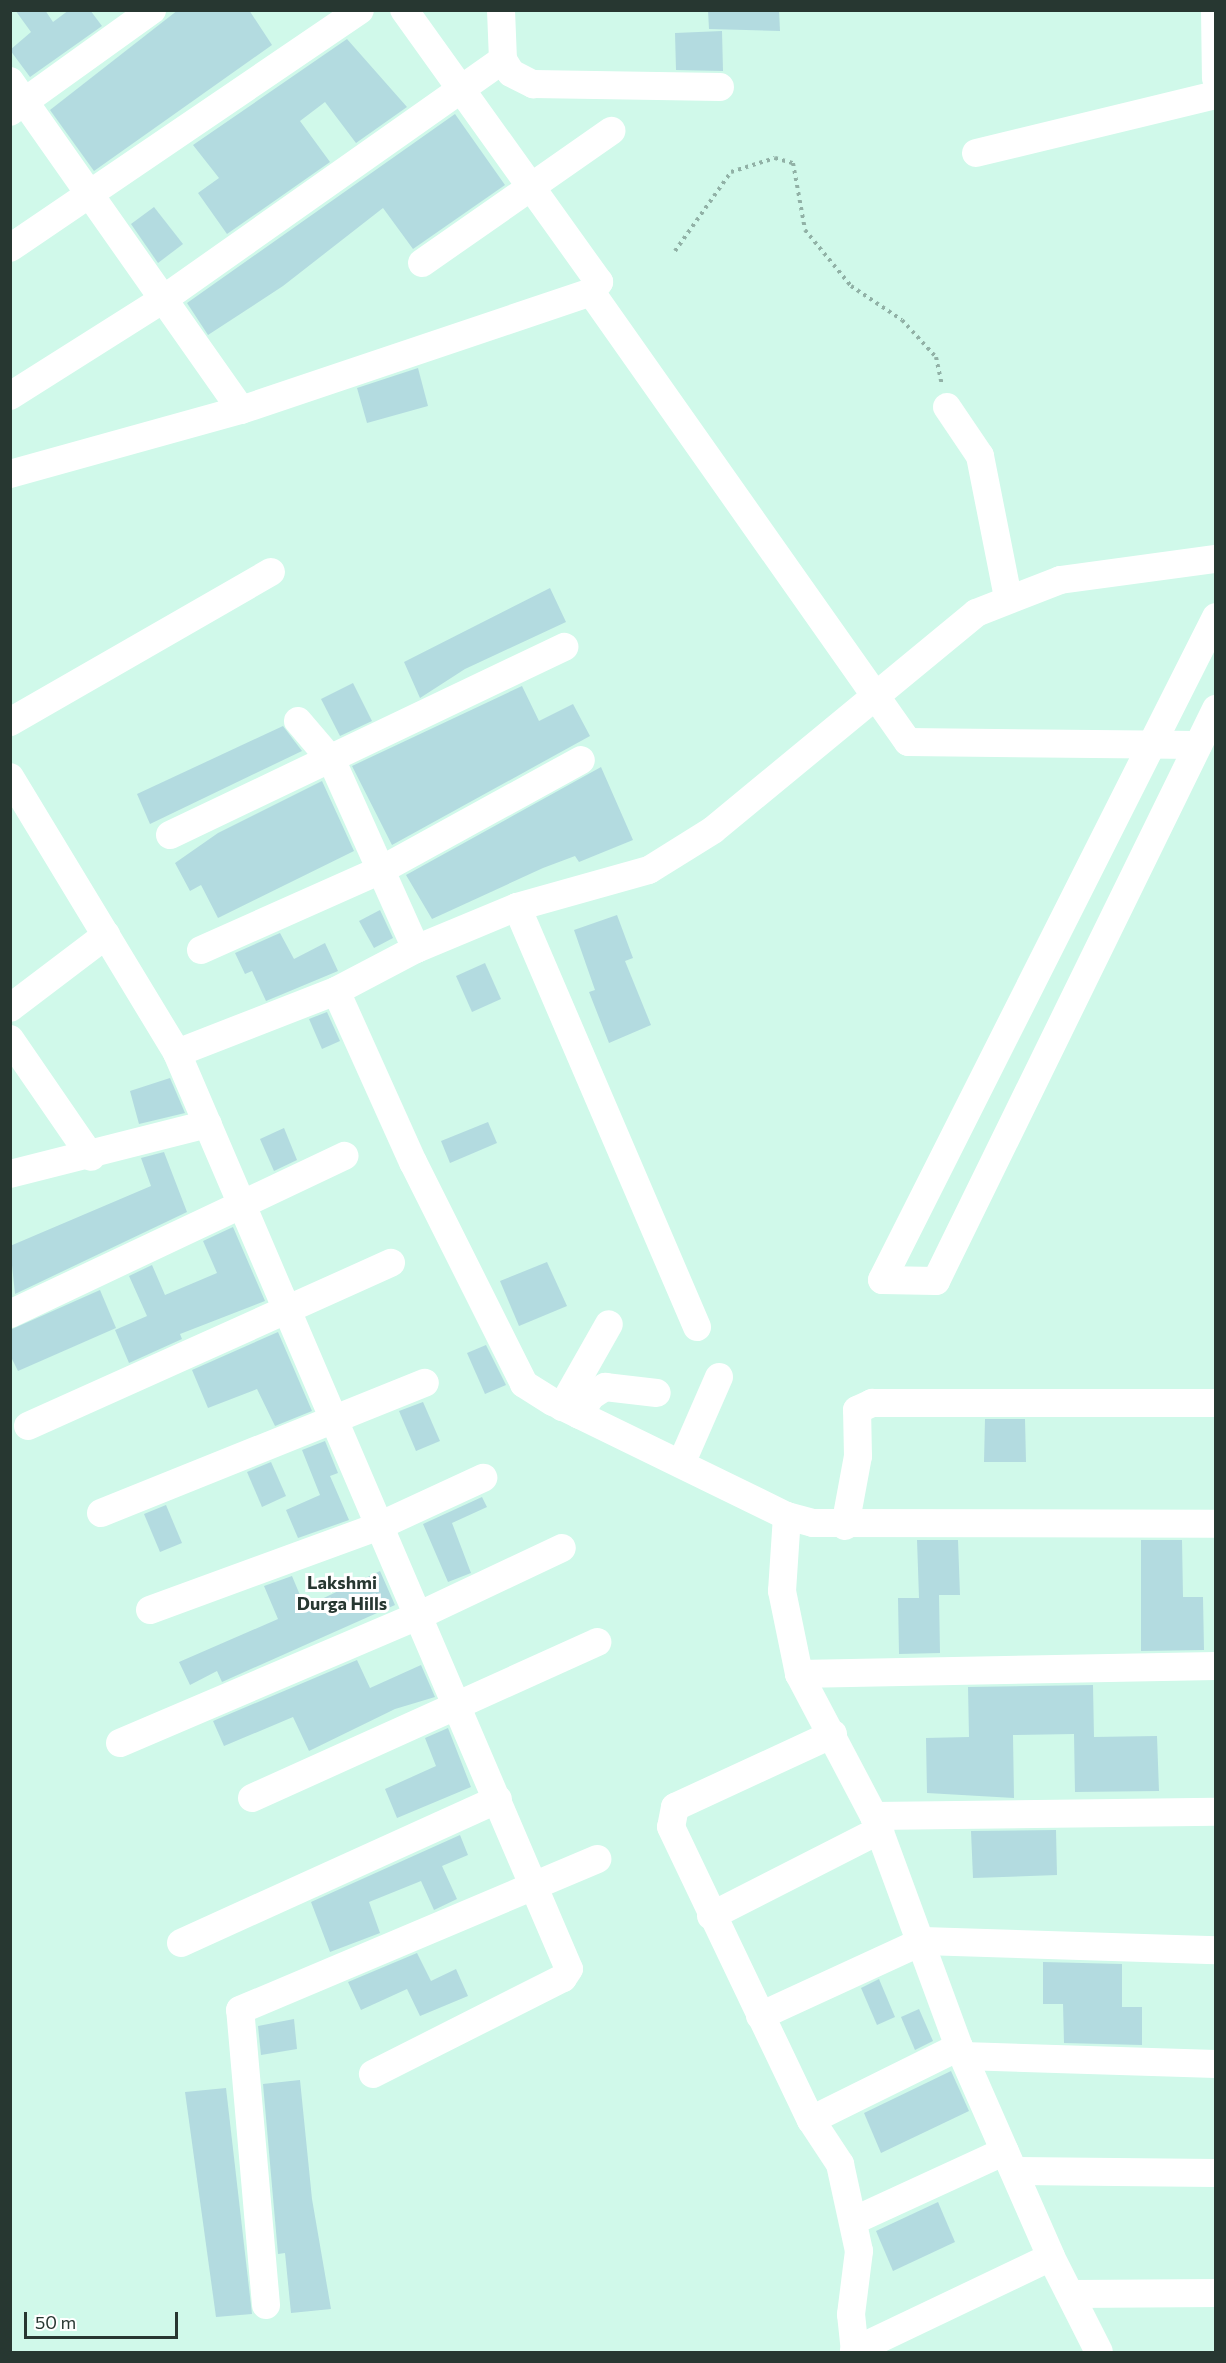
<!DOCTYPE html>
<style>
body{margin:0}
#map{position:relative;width:1226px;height:2363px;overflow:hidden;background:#d0f9ea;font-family:Commissioner,sans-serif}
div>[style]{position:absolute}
.building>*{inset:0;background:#b3dbe0}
.path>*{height:4px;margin-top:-2px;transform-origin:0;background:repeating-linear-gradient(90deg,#91b1a6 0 3px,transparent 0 7.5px)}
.minor>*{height:28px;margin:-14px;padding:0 14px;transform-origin:14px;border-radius:14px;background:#fff}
span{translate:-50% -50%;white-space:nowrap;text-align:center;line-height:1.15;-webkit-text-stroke:6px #fff;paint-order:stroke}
.neighbourhood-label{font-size:18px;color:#273731;font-weight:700}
.frame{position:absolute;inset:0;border:12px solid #273731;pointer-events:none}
.scale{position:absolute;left:24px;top:2312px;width:154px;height:27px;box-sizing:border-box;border:3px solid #273731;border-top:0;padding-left:8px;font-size:18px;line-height:21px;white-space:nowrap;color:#273731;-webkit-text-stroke:4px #fff;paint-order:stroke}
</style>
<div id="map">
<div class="building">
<div style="clip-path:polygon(15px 10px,45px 10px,53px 22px,69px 10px,90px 10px,102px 26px,30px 77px,10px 50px,31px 32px)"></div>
<div style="clip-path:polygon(178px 10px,249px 10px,272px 45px,94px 171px,50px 110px)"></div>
<div style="clip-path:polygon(708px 10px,779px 10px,780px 31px,709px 29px)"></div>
<div style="clip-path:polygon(722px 31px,723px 71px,676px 70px,675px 33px)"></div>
<div style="clip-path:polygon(347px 39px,407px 107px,356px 143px,325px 102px,300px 121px,330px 162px,227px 234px,198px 193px,219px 178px,193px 145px)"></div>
<div style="clip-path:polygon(455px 114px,505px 185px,413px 249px,383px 208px,283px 286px,208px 335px,187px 303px)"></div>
<div style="clip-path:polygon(154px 207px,183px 244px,158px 263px,131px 224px)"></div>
<div style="clip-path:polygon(418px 368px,428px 406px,367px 423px,357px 388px)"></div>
<div style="clip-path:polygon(550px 588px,566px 622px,465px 669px,420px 698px,404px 662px)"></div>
<div style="clip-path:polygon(353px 683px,372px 721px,340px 736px,321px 699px)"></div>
<div style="clip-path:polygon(522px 686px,539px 721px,573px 704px,590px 736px,392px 845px,352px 766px)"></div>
<div style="clip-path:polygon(283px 726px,302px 751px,150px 824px,137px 794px)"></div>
<div style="clip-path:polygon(601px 767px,633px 840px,579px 862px,575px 856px,543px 868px,432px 919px,406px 875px)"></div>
<div style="clip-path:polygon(322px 781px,354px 851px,218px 918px,201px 885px,190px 891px,175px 863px,218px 833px)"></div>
<div style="clip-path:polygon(380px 910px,393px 938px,374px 948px,359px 921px)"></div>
<div style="clip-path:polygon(617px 915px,633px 958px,625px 961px,651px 1025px,609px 1043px,589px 992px,595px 990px,574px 930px)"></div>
<div style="clip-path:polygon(280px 933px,294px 959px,325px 943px,338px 971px,266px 1001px,252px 971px,245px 974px,235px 953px)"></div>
<div style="clip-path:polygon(485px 963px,501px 999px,472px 1012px,456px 976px)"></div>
<div style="clip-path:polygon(327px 1012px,340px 1041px,322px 1049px,309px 1019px)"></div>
<div style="clip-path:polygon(170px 1078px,185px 1113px,139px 1124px,130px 1091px)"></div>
<div style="clip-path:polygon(488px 1122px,497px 1143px,450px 1163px,441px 1141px)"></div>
<div style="clip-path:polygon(284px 1128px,297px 1160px,274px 1171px,260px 1139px)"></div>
<div style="clip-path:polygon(164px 1152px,187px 1212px,15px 1294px,10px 1246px,151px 1186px,141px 1158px)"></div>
<div style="clip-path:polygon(233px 1227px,265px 1301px,180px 1334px,182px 1339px,129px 1363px,115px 1330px,147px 1316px,129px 1276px,152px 1265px,165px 1295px,217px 1273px,203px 1241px)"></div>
<div style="clip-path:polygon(547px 1262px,567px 1306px,519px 1326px,500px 1281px)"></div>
<div style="clip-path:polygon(100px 1290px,116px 1328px,18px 1371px,10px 1355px,10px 1330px)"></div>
<div style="clip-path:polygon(278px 1332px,312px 1411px,275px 1426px,257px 1389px,208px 1408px,192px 1370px)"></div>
<div style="clip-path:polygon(486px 1345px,506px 1385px,485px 1394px,467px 1353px)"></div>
<div style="clip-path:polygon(423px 1402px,440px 1441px,416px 1451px,399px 1411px)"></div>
<div style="clip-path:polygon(985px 1419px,1025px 1419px,1026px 1462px,984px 1462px)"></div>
<div style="clip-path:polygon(325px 1441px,338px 1473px,330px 1476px,349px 1520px,298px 1538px,286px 1510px,320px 1495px,302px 1450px)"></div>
<div style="clip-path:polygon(271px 1462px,286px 1496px,262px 1507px,247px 1472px)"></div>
<div style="clip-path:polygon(482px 1497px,487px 1507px,452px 1523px,471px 1573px,448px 1582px,423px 1524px)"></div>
<div style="clip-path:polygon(166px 1505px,182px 1543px,160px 1552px,144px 1514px)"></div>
<div style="clip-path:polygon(917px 1540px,958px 1540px,960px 1595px,939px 1595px,940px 1653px,899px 1654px,898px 1598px,919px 1598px)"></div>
<div style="clip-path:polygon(1141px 1540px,1182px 1540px,1183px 1597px,1203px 1597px,1204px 1650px,1141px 1651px)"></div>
<div style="clip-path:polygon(380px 1571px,395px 1605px,222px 1682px,217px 1671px,190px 1685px,179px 1662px,278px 1619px,264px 1586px,292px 1576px,305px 1607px)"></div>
<div style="clip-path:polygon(357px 1660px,370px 1688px,421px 1665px,435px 1697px,395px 1709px,309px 1751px,293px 1717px,224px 1746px,213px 1721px)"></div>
<div style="clip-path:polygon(1093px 1685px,1094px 1737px,1157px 1736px,1159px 1791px,1075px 1792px,1074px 1734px,1013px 1735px,1014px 1798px,927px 1793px,926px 1738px,969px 1737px,968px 1687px)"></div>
<div style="clip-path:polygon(448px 1728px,471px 1787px,397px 1818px,385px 1789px,436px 1766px,425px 1738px)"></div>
<div style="clip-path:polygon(1056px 1830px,1057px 1875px,973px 1878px,971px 1831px)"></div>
<div style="clip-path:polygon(460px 1835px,468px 1855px,442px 1866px,457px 1899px,434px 1910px,421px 1881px,369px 1902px,380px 1933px,330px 1952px,311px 1902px)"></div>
<div style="clip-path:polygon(417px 1953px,431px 1981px,456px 1969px,468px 1996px,420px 2016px,407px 1989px,361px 2010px,348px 1982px)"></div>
<div style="clip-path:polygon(1043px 1962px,1122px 1964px,1122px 2007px,1142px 2007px,1142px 2045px,1064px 2043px,1063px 2004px,1043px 2004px)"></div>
<div style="clip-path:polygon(879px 1979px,895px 2017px,877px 2025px,861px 1988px)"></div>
<div style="clip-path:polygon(919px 2009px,933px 2041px,915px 2050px,901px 2017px)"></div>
<div style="clip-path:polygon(294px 2019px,297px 2049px,261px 2055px,258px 2026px)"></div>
<div style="clip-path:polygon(951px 2071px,969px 2111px,881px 2153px,864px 2113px)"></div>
<div style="clip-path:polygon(300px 2080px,312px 2199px,331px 2309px,291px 2313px,285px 2253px,278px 2254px,263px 2084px)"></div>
<div style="clip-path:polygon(226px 2088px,252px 2314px,216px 2317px,185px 2092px)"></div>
<div style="clip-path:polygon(938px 2202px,955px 2242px,893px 2271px,876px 2231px)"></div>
</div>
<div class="path">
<div style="left:675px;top:251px;width:97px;rotate:-54.7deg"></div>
<div style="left:731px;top:172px;width:46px;rotate:-17.7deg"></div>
<div style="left:775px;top:158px;width:19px;rotate:16deg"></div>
<div style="left:793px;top:163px;width:68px;rotate:79.8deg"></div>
<div style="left:805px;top:230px;width:72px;rotate:50.6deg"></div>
<div style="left:851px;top:286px;width:61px;rotate:33.7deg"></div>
<div style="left:902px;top:320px;width:50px;rotate:47.4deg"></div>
<div style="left:936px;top:357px;width:29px;rotate:78deg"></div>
</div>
<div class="minor">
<div style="left:1215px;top:10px;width:68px;rotate:89.2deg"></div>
<div style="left:503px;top:60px;width:15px;rotate:58deg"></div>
<div style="left:511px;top:73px;width:25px;rotate:27deg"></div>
<div style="left:533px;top:84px;width:187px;rotate:0.9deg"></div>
<div style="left:10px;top:81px;width:402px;rotate:54.9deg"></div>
<div style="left:10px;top:112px;width:175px;rotate:-35.7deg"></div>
<div style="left:976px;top:153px;width:247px;rotate:-13.6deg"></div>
<div style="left:10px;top:248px;width:423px;rotate:-34.2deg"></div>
<div style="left:422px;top:263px;width:231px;rotate:-34.9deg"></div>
<div style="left:591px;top:292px;width:550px;rotate:54.84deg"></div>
<div style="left:908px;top:742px;width:290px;rotate:0.6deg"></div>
<div style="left:10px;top:396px;width:183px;rotate:-32.3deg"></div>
<div style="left:165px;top:298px;width:413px;rotate:-35.2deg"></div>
<div style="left:503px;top:60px;width:50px;rotate:-92.3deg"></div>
<div style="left:947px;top:407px;width:59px;rotate:56deg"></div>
<div style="left:980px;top:456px;width:145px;rotate:78.8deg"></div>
<div style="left:10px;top:474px;width:240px;rotate:-15.5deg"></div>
<div style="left:241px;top:410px;width:369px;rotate:-18.6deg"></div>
<div style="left:591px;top:292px;width:13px;rotate:-51deg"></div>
<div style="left:599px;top:282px;width:335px;rotate:-125.6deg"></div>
<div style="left:1216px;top:617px;width:742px;rotate:116.74deg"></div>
<div style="left:882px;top:1280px;width:54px;rotate:1.1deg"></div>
<div style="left:936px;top:1281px;width:637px;rotate:-63.92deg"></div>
<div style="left:298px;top:721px;width:52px;rotate:49.6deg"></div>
<div style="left:332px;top:761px;width:206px;rotate:65.9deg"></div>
<div style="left:10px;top:722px;width:301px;rotate:-29.9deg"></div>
<div style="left:10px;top:777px;width:323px;rotate:58.8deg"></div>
<div style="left:177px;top:1053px;width:996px;rotate:66.83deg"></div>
<div style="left:569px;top:1969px;width:11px;rotate:124deg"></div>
<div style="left:563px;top:1978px;width:213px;rotate:153.2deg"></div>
<div style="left:170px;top:835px;width:437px;rotate:-25.5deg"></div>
<div style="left:517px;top:907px;width:457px;rotate:66.8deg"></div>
<div style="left:201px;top:950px;width:197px;rotate:-24deg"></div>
<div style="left:381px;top:870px;width:228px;rotate:-28.8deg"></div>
<div style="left:336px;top:991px;width:188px;rotate:65.8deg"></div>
<div style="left:413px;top:1162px;width:248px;rotate:63.4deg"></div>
<div style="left:524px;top:1384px;width:34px;rotate:32deg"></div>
<div style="left:553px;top:1402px;width:260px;rotate:26deg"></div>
<div style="left:787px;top:1516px;width:27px;rotate:15deg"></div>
<div style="left:813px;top:1523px;width:403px;rotate:0.1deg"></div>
<div style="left:10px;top:1008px;width:121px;rotate:-37.2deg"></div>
<div style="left:10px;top:1039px;width:143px;rotate:55.5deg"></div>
<div style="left:177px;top:1053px;width:171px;rotate:-21.3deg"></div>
<div style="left:336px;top:991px;width:90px;rotate:-27.7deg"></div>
<div style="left:416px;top:949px;width:109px;rotate:-22.6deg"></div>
<div style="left:517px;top:907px;width:137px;rotate:-15.7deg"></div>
<div style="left:649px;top:870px;width:75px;rotate:-32deg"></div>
<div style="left:713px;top:830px;width:341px;rotate:-39.5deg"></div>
<div style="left:976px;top:613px;width:90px;rotate:-21.4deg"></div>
<div style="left:1060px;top:580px;width:157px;rotate:-7.7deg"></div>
<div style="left:10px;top:1174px;width:204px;rotate:-14.2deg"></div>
<div style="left:10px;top:1314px;width:370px;rotate:-25.3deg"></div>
<div style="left:562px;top:1407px;width:95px;rotate:-60.5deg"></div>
<div style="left:579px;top:1415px;width:22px;rotate:-58deg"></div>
<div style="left:591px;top:1396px;width:17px;rotate:-33deg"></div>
<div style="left:605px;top:1387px;width:52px;rotate:6.6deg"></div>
<div style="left:28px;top:1426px;width:398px;rotate:-24.2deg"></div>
<div style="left:681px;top:1464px;width:95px;rotate:-66.4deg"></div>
<div style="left:101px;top:1513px;width:349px;rotate:-21.9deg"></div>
<div style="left:787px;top:1516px;width:75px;rotate:93.8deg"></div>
<div style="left:782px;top:1591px;width:85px;rotate:78.4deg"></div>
<div style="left:799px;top:1674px;width:161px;rotate:62.2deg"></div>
<div style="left:874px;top:1816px;width:246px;rotate:69.8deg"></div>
<div style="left:959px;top:2047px;width:229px;rotate:66.3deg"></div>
<div style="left:1051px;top:2257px;width:106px;rotate:63.2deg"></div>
<div style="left:845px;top:1526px;width:71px;rotate:-79.5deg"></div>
<div style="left:858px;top:1456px;width:46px;rotate:-91.2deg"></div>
<div style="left:857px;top:1410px;width:17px;rotate:-25deg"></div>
<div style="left:872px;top:1403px;width:344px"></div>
<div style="left:150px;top:1610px;width:244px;rotate:-20.1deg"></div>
<div style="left:379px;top:1526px;width:115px;rotate:-24.8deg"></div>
<div style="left:799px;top:1674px;width:417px;rotate:-1.1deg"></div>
<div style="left:833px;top:1734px;width:174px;rotate:155.2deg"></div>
<div style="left:675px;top:1807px;width:20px;rotate:101deg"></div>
<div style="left:671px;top:1827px;width:325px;rotate:64.5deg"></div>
<div style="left:811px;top:2120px;width:53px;rotate:56.6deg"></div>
<div style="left:840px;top:2164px;width:89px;rotate:77.7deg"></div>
<div style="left:859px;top:2251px;width:64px;rotate:97.2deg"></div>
<div style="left:851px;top:2314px;width:38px;rotate:84deg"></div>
<div style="left:120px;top:1743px;width:324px;rotate:-23.1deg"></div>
<div style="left:418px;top:1616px;width:159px;rotate:-25.3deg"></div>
<div style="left:252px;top:1798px;width:379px;rotate:-24.3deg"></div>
<div style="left:874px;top:1816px;width:342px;rotate:-0.7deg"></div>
<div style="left:711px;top:1916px;width:190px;rotate:-27deg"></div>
<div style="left:181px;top:1943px;width:348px;rotate:-24.4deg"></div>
<div style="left:760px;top:2016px;width:179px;rotate:-24.7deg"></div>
<div style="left:923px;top:1941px;width:293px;rotate:1.8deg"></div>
<div style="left:963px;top:2056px;width:253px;rotate:1.8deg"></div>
<div style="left:811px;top:2120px;width:165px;rotate:-26.3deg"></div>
<div style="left:1017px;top:2171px;width:199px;rotate:0.6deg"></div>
<div style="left:853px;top:2221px;width:167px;rotate:-24.7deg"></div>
<div style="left:1073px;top:2294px;width:143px;rotate:-0.4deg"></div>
<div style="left:266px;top:2305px;width:296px;rotate:-95deg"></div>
<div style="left:240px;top:2010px;width:388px;rotate:-22.9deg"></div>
<div style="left:854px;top:2351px;width:218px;rotate:-25.5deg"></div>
</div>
<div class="neighbourhood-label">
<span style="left:342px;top:1593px">Lakshmi<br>Durga Hills</span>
</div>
<div class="frame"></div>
<div class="scale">50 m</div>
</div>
